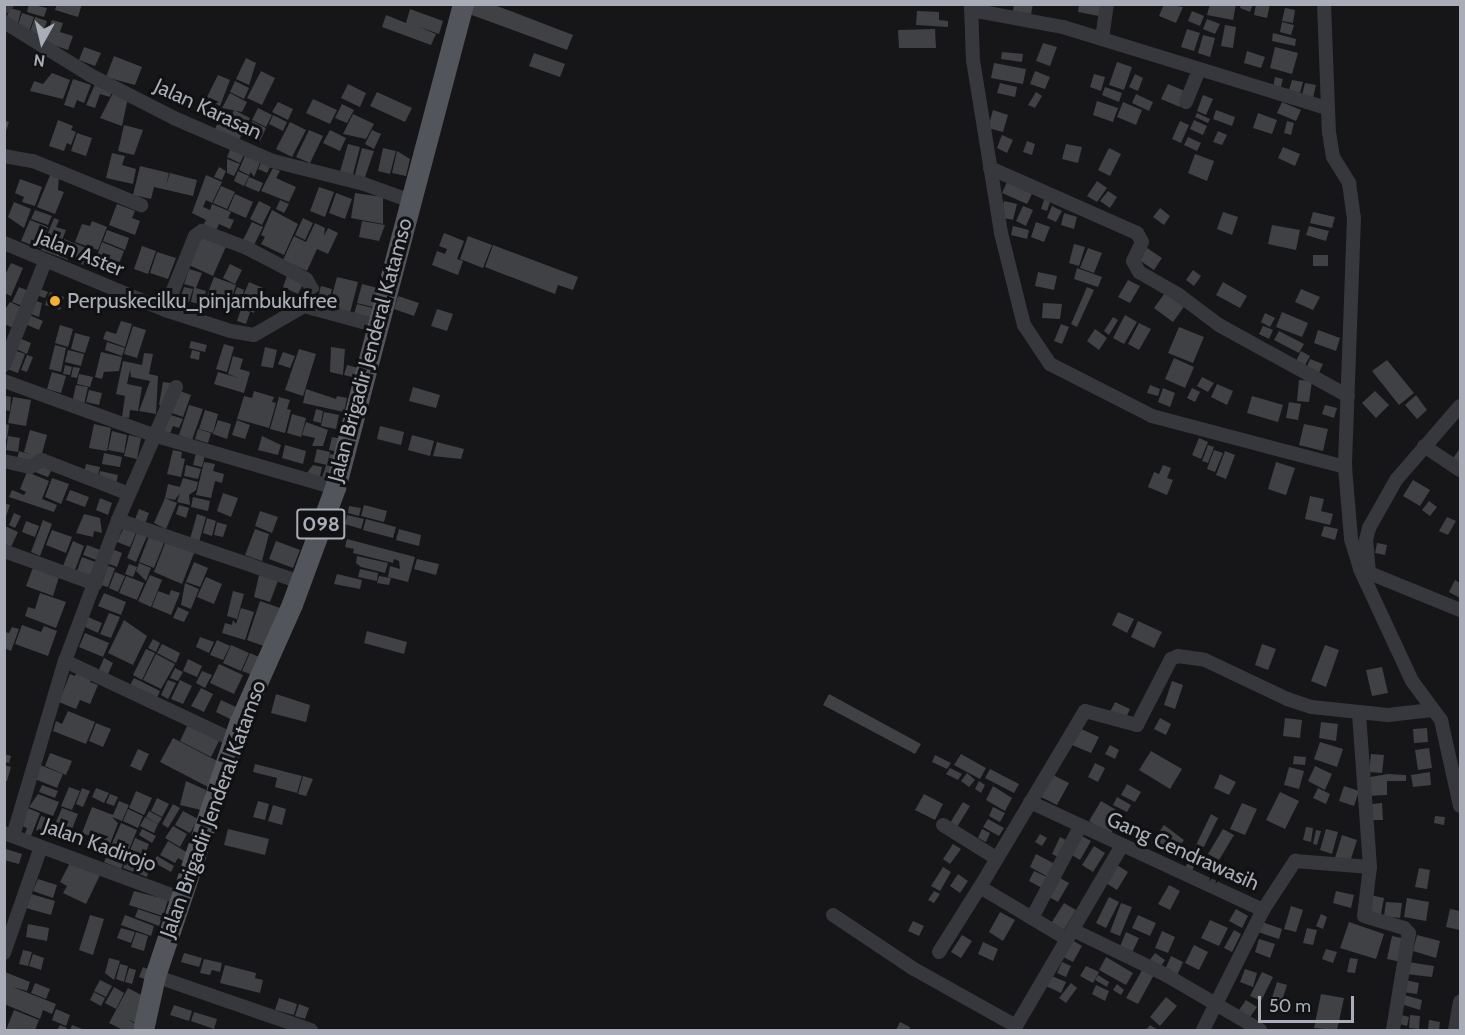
<!DOCTYPE html>
<style>
body{margin:0}
#map{position:relative;width:1465px;height:1035px;overflow:hidden;background:#161618;font-family:Cabin,sans-serif}
div>[style]{position:absolute}
.building>*{inset:0;background:#404145}
.street>*{height:14px;margin:-7px;padding:0 7px;transform-origin:7px;border-radius:7px;background:#37383d}
.primary>*{height:21px;margin:-10.5px;padding:0 10.5px;transform-origin:10.5px;border-radius:10.5px;background:#53555c}
.dots>*{width:16px;height:16px;translate:-50% -50%;box-sizing:border-box;border:3px solid #111113;border-radius:50%}
span{translate:-50% -50%;white-space:nowrap;text-align:center;line-height:1.15;-webkit-text-stroke:6px #111113;paint-order:stroke}
.shield-label span{padding:2px 4px;background:#111113;border:2px solid;border-radius:4px;-webkit-text-stroke-width:0}
.shield-label{font-size:20px;color:#a8adb8;font-weight:700}
.street-label{font-size:21px;color:#a8adb8}
.poi-label{font-size:21px;color:#a8adb8}
.left{translate:0 -50%;text-align:left}
.frame{position:absolute;inset:0;border:6px solid #a8adb8;pointer-events:none}
.north{position:absolute;left:12px;top:12px;width:60px;height:60px;-webkit-text-stroke:4px #111113;paint-order:stroke;rotate:188deg;font-size:16px;font-weight:700;line-height:24px;text-align:center;color:#a8adb8}
.north::after{content:'';display:block;margin:auto;width:21px;height:27px;background:#a8adb8;clip-path:polygon(50% 0,100% 100%,50% 72%,0 100%)}
.scale{position:absolute;left:1258px;top:996px;width:96px;height:27px;box-sizing:border-box;border:3px solid #a8adb8;border-top:0;padding-left:8px;font-size:18px;line-height:21px;white-space:nowrap;color:#a8adb8;-webkit-text-stroke:4px #111113;paint-order:stroke}
</style>
<div id="map">
<div class="building">
<div style="clip-path:polygon(29px 4px,47px 8px,44px 17px,27px 12px)"></div>
<div style="clip-path:polygon(57px 4px,82px 4px,78px 17px,55px 10px)"></div>
<div style="clip-path:polygon(473px 4px,492px 4px,573px 35px,567px 50px,469px 14px)"></div>
<div style="clip-path:polygon(1014px 4px,1033px 4px,1031px 14px,1013px 11px)"></div>
<div style="clip-path:polygon(1079px 4px,1101px 4px,1099px 16px,1078px 12px)"></div>
<div style="clip-path:polygon(1164px 4px,1183px 7px,1176px 23px,1159px 16px)"></div>
<div style="clip-path:polygon(1210px 4px,1236px 4px,1233px 20px,1207px 15px)"></div>
<div style="clip-path:polygon(1241px 4px,1253px 4px,1250px 12px,1240px 8px)"></div>
<div style="clip-path:polygon(1256px 4px,1270px 4px,1267px 18px,1254px 15px)"></div>
<div style="clip-path:polygon(10px 8px,21px 11px,18px 23px,6px 19px)"></div>
<div style="clip-path:polygon(1285px 8px,1295px 10px,1293px 23px,1282px 21px)"></div>
<div style="clip-path:polygon(410px 9px,443px 21px,439px 34px,419px 27px,436px 34px,431px 45px,382px 27px,386px 15px,406px 23px)"></div>
<div style="clip-path:polygon(917px 11px,939px 12px,939px 20px,948px 21px,948px 27px,916px 25px)"></div>
<div style="clip-path:polygon(1192px 11px,1204px 16px,1200px 26px,1188px 21px)"></div>
<div style="clip-path:polygon(22px 13px,34px 17px,29px 32px,17px 28px)"></div>
<div style="clip-path:polygon(35px 17px,47px 21px,42px 36px,30px 32px)"></div>
<div style="clip-path:polygon(1207px 19px,1220px 24px,1215px 34px,1203px 29px)"></div>
<div style="clip-path:polygon(52px 20px,63px 23px,60px 32px,73px 36px,68px 50px,44px 42px)"></div>
<div style="clip-path:polygon(1282px 22px,1294px 25px,1291px 35px,1280px 32px)"></div>
<div style="clip-path:polygon(1225px 25px,1236px 27px,1233px 48px,1221px 46px)"></div>
<div style="clip-path:polygon(935px 29px,936px 48px,899px 48px,898px 30px)"></div>
<div style="clip-path:polygon(1187px 29px,1200px 33px,1194px 51px,1181px 47px)"></div>
<div style="clip-path:polygon(1273px 33px,1296px 39px,1295px 46px,1272px 41px)"></div>
<div style="clip-path:polygon(1203px 35px,1215px 38px,1210px 57px,1198px 53px)"></div>
<div style="clip-path:polygon(1043px 43px,1057px 47px,1050px 66px,1036px 61px)"></div>
<div style="clip-path:polygon(84px 47px,101px 53px,95px 66px,79px 60px)"></div>
<div style="clip-path:polygon(1275px 47px,1298px 53px,1292px 74px,1270px 68px)"></div>
<div style="clip-path:polygon(1247px 51px,1265px 57px,1261px 68px,1244px 63px)"></div>
<div style="clip-path:polygon(1002px 52px,1023px 54px,1022px 62px,1001px 59px)"></div>
<div style="clip-path:polygon(534px 53px,565px 64px,560px 77px,529px 66px)"></div>
<div style="clip-path:polygon(114px 56px,142px 67px,135px 85px,106px 77px)"></div>
<div style="clip-path:polygon(246px 58px,256px 63px,249px 85px,236px 79px)"></div>
<div style="clip-path:polygon(1117px 62px,1132px 67px,1124px 90px,1109px 85px)"></div>
<div style="clip-path:polygon(994px 63px,1026px 69px,1023px 84px,991px 78px)"></div>
<div style="clip-path:polygon(261px 71px,275px 78px,262px 105px,247px 98px)"></div>
<div style="clip-path:polygon(1035px 71px,1050px 77px,1045px 89px,1030px 84px)"></div>
<div style="clip-path:polygon(52px 73px,70px 80px,63px 99px,30px 91px,34px 81px,43px 84px)"></div>
<div style="clip-path:polygon(1094px 74px,1105px 77px,1101px 91px,1090px 87px)"></div>
<div style="clip-path:polygon(1135px 74px,1143px 78px,1138px 91px,1129px 87px)"></div>
<div style="clip-path:polygon(218px 75px,230px 80px,220px 106px,206px 99px)"></div>
<div style="clip-path:polygon(1275px 77px,1283px 79px,1280px 90px,1273px 88px)"></div>
<div style="clip-path:polygon(73px 79px,91px 85px,84px 103px,77px 100px,74px 108px,64px 105px)"></div>
<div style="clip-path:polygon(1292px 80px,1303px 82px,1300px 93px,1289px 90px)"></div>
<div style="clip-path:polygon(235px 81px,249px 88px,244px 99px,230px 92px)"></div>
<div style="clip-path:polygon(96px 82px,113px 88px,110px 97px,100px 94px,95px 108px,86px 105px)"></div>
<div style="clip-path:polygon(1000px 83px,1017px 87px,1015px 97px,997px 93px)"></div>
<div style="clip-path:polygon(1305px 83px,1316px 85px,1313px 98px,1302px 95px)"></div>
<div style="clip-path:polygon(348px 84px,366px 93px,360px 107px,341px 98px)"></div>
<div style="clip-path:polygon(1168px 84px,1187px 92px,1180px 107px,1161px 99px)"></div>
<div style="clip-path:polygon(1105px 87px,1122px 93px,1119px 102px,1102px 95px)"></div>
<div style="clip-path:polygon(377px 92px,412px 108px,405px 122px,370px 106px)"></div>
<div style="clip-path:polygon(1036px 92px,1042px 96px,1035px 108px,1028px 105px)"></div>
<div style="clip-path:polygon(113px 93px,128px 98px,122px 126px,100px 118px)"></div>
<div style="clip-path:polygon(230px 93px,247px 102px,242px 112px,222px 108px)"></div>
<div style="clip-path:polygon(1136px 94px,1153px 102px,1149px 111px,1132px 103px)"></div>
<div style="clip-path:polygon(1203px 95px,1213px 99px,1206px 115px,1197px 111px)"></div>
<div style="clip-path:polygon(313px 99px,337px 110px,330px 124px,306px 113px)"></div>
<div style="clip-path:polygon(1097px 101px,1118px 108px,1113px 122px,1093px 115px)"></div>
<div style="clip-path:polygon(278px 102px,293px 109px,288px 120px,272px 112px)"></div>
<div style="clip-path:polygon(1123px 102px,1142px 110px,1136px 125px,1117px 117px)"></div>
<div style="clip-path:polygon(1282px 102px,1301px 110px,1296px 121px,1277px 113px)"></div>
<div style="clip-path:polygon(342px 104px,354px 110px,347px 123px,335px 118px)"></div>
<div style="clip-path:polygon(258px 108px,272px 115px,266px 127px,252px 120px)"></div>
<div style="clip-path:polygon(234px 110px,250px 118px,238px 142px,214px 131px,223px 112px,231px 116px)"></div>
<div style="clip-path:polygon(993px 110px,1008px 115px,1003px 132px,988px 128px)"></div>
<div style="clip-path:polygon(1216px 110px,1235px 117px,1232px 126px,1213px 119px)"></div>
<div style="clip-path:polygon(1197px 113px,1210px 119px,1208px 123px,1195px 117px)"></div>
<div style="clip-path:polygon(1258px 113px,1277px 120px,1272px 134px,1253px 128px)"></div>
<div style="clip-path:polygon(353px 114px,374px 124px,366px 139px,343px 134px)"></div>
<div style="clip-path:polygon(273px 115px,287px 122px,283px 131px,269px 124px)"></div>
<div style="clip-path:polygon(4px 120px,9px 122px,5px 134px,4px 134px)"></div>
<div style="clip-path:polygon(58px 120px,73px 126px,71px 130px,76px 132px,71px 145px,67px 143px,64px 151px,49px 146px)"></div>
<div style="clip-path:polygon(1194px 120px,1207px 126px,1203px 135px,1190px 129px)"></div>
<div style="clip-path:polygon(252px 121px,266px 128px,260px 141px,245px 134px)"></div>
<div style="clip-path:polygon(1180px 121px,1189px 125px,1181px 143px,1172px 139px)"></div>
<div style="clip-path:polygon(1287px 121px,1294px 123px,1291px 135px,1284px 133px)"></div>
<div style="clip-path:polygon(290px 122px,306px 130px,292px 157px,276px 149px)"></div>
<div style="clip-path:polygon(124px 125px,143px 130px,134px 155px,118px 151px)"></div>
<div style="clip-path:polygon(309px 130px,323px 136px,310px 163px,296px 157px)"></div>
<div style="clip-path:polygon(330px 130px,346px 138px,340px 151px,323px 143px)"></div>
<div style="clip-path:polygon(372px 130px,381px 134px,374px 149px,365px 144px)"></div>
<div style="clip-path:polygon(1218px 131px,1227px 135px,1222px 145px,1213px 142px)"></div>
<div style="clip-path:polygon(77px 133px,92px 138px,86px 156px,71px 151px)"></div>
<div style="clip-path:polygon(1002px 135px,1013px 140px,1007px 153px,997px 148px)"></div>
<div style="clip-path:polygon(1188px 137px,1201px 143px,1197px 151px,1184px 145px)"></div>
<div style="clip-path:polygon(1027px 141px,1035px 144px,1032px 155px,1023px 152px)"></div>
<div style="clip-path:polygon(348px 144px,360px 147px,352px 178px,339px 175px)"></div>
<div style="clip-path:polygon(1066px 144px,1082px 147px,1078px 163px,1062px 159px)"></div>
<div style="clip-path:polygon(232px 145px,246px 151px,240px 163px,227px 157px)"></div>
<div style="clip-path:polygon(1283px 147px,1300px 154px,1295px 166px,1278px 158px)"></div>
<div style="clip-path:polygon(362px 148px,374px 151px,364px 180px,354px 178px)"></div>
<div style="clip-path:polygon(383px 148px,396px 151px,390px 174px,378px 171px)"></div>
<div style="clip-path:polygon(1109px 148px,1121px 154px,1110px 176px,1098px 170px)"></div>
<div style="clip-path:polygon(397px 151px,410px 159px,406px 176px,392px 173px)"></div>
<div style="clip-path:polygon(112px 153px,125px 156px,122px 165px,136px 169px,133px 184px,106px 178px)"></div>
<div style="clip-path:polygon(246px 153px,261px 160px,254px 177px,251px 172px,249px 175px,239px 170px)"></div>
<div style="clip-path:polygon(1195px 154px,1214px 161px,1207px 181px,1188px 173px)"></div>
<div style="clip-path:polygon(227px 159px,240px 164px,234px 176px,227px 173px)"></div>
<div style="clip-path:polygon(262px 161px,271px 165px,267px 173px,258px 169px)"></div>
<div style="clip-path:polygon(140px 166px,169px 173px,166px 185px,170px 173px,197px 180px,193px 196px,154px 187px,151px 199px,133px 195px)"></div>
<div style="clip-path:polygon(219px 167px,226px 171px,222px 180px,214px 177px)"></div>
<div style="clip-path:polygon(273px 168px,280px 171px,276px 178px,296px 187px,289px 202px,261px 191px)"></div>
<div style="clip-path:polygon(238px 171px,249px 176px,244px 186px,234px 181px)"></div>
<div style="clip-path:polygon(51px 173px,59px 175px,58px 190px,64px 192px,55px 214px,37px 207px)"></div>
<div style="clip-path:polygon(206px 175px,222px 182px,212px 203px,206px 200px,203px 207px,210px 210px,212px 204px,231px 212px,228px 218px,234px 220px,230px 229px,219px 224px,215px 233px,202px 227px,206px 220px,192px 213px)"></div>
<div style="clip-path:polygon(249px 177px,263px 183px,259px 192px,245px 186px)"></div>
<div style="clip-path:polygon(20px 179px,42px 187px,35px 206px,22px 202px,24px 197px,15px 193px)"></div>
<div style="clip-path:polygon(1097px 181px,1107px 188px,1097px 202px,1087px 196px)"></div>
<div style="clip-path:polygon(1007px 182px,1032px 194px,1027px 204px,1002px 193px)"></div>
<div style="clip-path:polygon(221px 186px,235px 192px,227px 209px,213px 203px)"></div>
<div style="clip-path:polygon(319px 187px,334px 192px,325px 217px,310px 211px)"></div>
<div style="clip-path:polygon(1108px 191px,1117px 197px,1110px 208px,1100px 201px)"></div>
<div style="clip-path:polygon(336px 193px,352px 199px,345px 219px,329px 213px)"></div>
<div style="clip-path:polygon(355px 193px,383px 197px,383px 224px,351px 218px)"></div>
<div style="clip-path:polygon(235px 194px,253px 202px,246px 218px,228px 210px)"></div>
<div style="clip-path:polygon(1046px 194px,1052px 196px,1047px 211px,1041px 209px)"></div>
<div style="clip-path:polygon(280px 200px,289px 204px,284px 213px,276px 209px)"></div>
<div style="clip-path:polygon(259px 201px,271px 207px,262px 225px,250px 219px)"></div>
<div style="clip-path:polygon(1004px 201px,1017px 204px,1013px 220px,1000px 217px)"></div>
<div style="clip-path:polygon(14px 202px,31px 209px,24px 228px,8px 217px)"></div>
<div style="clip-path:polygon(117px 204px,135px 211px,132px 218px,140px 221px,135px 235px,109px 225px)"></div>
<div style="clip-path:polygon(1023px 206px,1033px 210px,1026px 226px,1016px 221px)"></div>
<div style="clip-path:polygon(1052px 206px,1062px 211px,1056px 222px,1047px 218px)"></div>
<div style="clip-path:polygon(1160px 208px,1170px 216px,1164px 225px,1153px 217px)"></div>
<div style="clip-path:polygon(35px 210px,52px 216px,48px 225px,31px 219px)"></div>
<div style="clip-path:polygon(272px 210px,298px 224px,284px 255px,261px 244px,265px 237px,261px 235px)"></div>
<div style="clip-path:polygon(1223px 212px,1238px 217px,1232px 235px,1217px 229px)"></div>
<div style="clip-path:polygon(1313px 212px,1335px 217px,1332px 228px,1310px 223px)"></div>
<div style="clip-path:polygon(1064px 213px,1077px 217px,1074px 229px,1061px 225px)"></div>
<div style="clip-path:polygon(54px 218px,59px 220px,56px 227px,66px 230px,61px 243px,51px 240px,62px 244px,64px 239px,89px 249px,83px 265px,69px 259px,72px 250px,68px 260px,41px 250px)"></div>
<div style="clip-path:polygon(303px 218px,313px 223px,305px 240px,295px 235px)"></div>
<div style="clip-path:polygon(30px 220px,48px 227px,40px 248px,21px 241px)"></div>
<div style="clip-path:polygon(92px 221px,107px 227px,98px 250px,75px 242px,82px 224px,90px 226px)"></div>
<div style="clip-path:polygon(362px 221px,385px 225px,379px 241px,359px 237px)"></div>
<div style="clip-path:polygon(252px 222px,263px 227px,253px 247px,242px 242px)"></div>
<div style="clip-path:polygon(1036px 222px,1050px 227px,1044px 242px,1031px 237px)"></div>
<div style="clip-path:polygon(315px 223px,325px 228px,324px 236px,328px 228px,338px 233px,328px 254px,317px 249px,307px 271px,283px 260px,294px 236px,306px 242px)"></div>
<div style="clip-path:polygon(1272px 225px,1300px 230px,1296px 250px,1268px 244px)"></div>
<div style="clip-path:polygon(1013px 226px,1029px 230px,1027px 239px,1011px 235px)"></div>
<div style="clip-path:polygon(1309px 226px,1329px 231px,1326px 241px,1306px 235px)"></div>
<div style="clip-path:polygon(107px 230px,129px 238px,125px 250px,103px 241px)"></div>
<div style="clip-path:polygon(203px 232px,228px 242px,213px 276px,189px 265px)"></div>
<div style="clip-path:polygon(444px 233px,464px 241px,457px 259px,463px 261px,458px 275px,432px 265px,437px 251px,445px 254px,447px 249px,439px 246px)"></div>
<div style="clip-path:polygon(468px 236px,492px 245px,483px 268px,460px 259px)"></div>
<div style="clip-path:polygon(102px 242px,124px 251px,117px 269px,95px 261px)"></div>
<div style="clip-path:polygon(1074px 244px,1085px 247px,1079px 266px,1069px 263px)"></div>
<div style="clip-path:polygon(493px 245px,578px 277px,573px 290px,558px 285px,555px 294px,485px 267px)"></div>
<div style="clip-path:polygon(142px 246px,156px 251px,148px 274px,134px 269px)"></div>
<div style="clip-path:polygon(1088px 248px,1102px 253px,1094px 273px,1080px 268px)"></div>
<div style="clip-path:polygon(1147px 248px,1162px 258px,1154px 270px,1139px 260px)"></div>
<div style="clip-path:polygon(157px 252px,176px 258px,168px 279px,150px 273px)"></div>
<div style="clip-path:polygon(1313px 255px,1328px 255px,1328px 266px,1313px 266px)"></div>
<div style="clip-path:polygon(11px 263px,23px 268px,11px 296px,4px 293px,4px 277px)"></div>
<div style="clip-path:polygon(230px 264px,242px 270px,235px 284px,223px 278px)"></div>
<div style="clip-path:polygon(1077px 268px,1102px 277px,1098px 287px,1074px 279px)"></div>
<div style="clip-path:polygon(189px 269px,202px 273px,196px 288px,206px 291px,203px 305px,191px 302px,194px 287px,184px 284px)"></div>
<div style="clip-path:polygon(1193px 270px,1201px 276px,1194px 286px,1186px 280px)"></div>
<div style="clip-path:polygon(1038px 272px,1057px 276px,1054px 290px,1035px 286px)"></div>
<div style="clip-path:polygon(287px 276px,303px 284px,298px 294px,283px 287px)"></div>
<div style="clip-path:polygon(214px 277px,236px 285px,231px 300px,222px 296px,217px 308px,204px 303px)"></div>
<div style="clip-path:polygon(337px 277px,358px 282px,350px 313px,329px 307px)"></div>
<div style="clip-path:polygon(1128px 280px,1140px 286px,1130px 303px,1118px 297px)"></div>
<div style="clip-path:polygon(249px 282px,263px 288px,257px 300px,244px 294px)"></div>
<div style="clip-path:polygon(1223px 282px,1247px 296px,1240px 308px,1216px 295px)"></div>
<div style="clip-path:polygon(362px 284px,378px 288px,373px 307px,357px 303px)"></div>
<div style="clip-path:polygon(321px 286px,332px 289px,328px 306px,316px 303px)"></div>
<div style="clip-path:polygon(19px 287px,31px 292px,25px 307px,12px 302px)"></div>
<div style="clip-path:polygon(184px 287px,193px 289px,189px 302px,180px 299px)"></div>
<div style="clip-path:polygon(237px 287px,244px 290px,242px 297px,259px 301px,263px 294px,274px 299px,269px 310px,257px 304px,254px 313px,231px 303px)"></div>
<div style="clip-path:polygon(1087px 287px,1094px 290px,1077px 327px,1071px 324px)"></div>
<div style="clip-path:polygon(37px 288px,48px 292px,45px 298px,34px 294px)"></div>
<div style="clip-path:polygon(1301px 289px,1320px 297px,1313px 310px,1295px 302px)"></div>
<div style="clip-path:polygon(1167px 290px,1186px 304px,1173px 322px,1154px 308px)"></div>
<div style="clip-path:polygon(50px 292px,64px 297px,60px 310px,45px 305px)"></div>
<div style="clip-path:polygon(398px 296px,419px 303px,414px 316px,394px 309px)"></div>
<div style="clip-path:polygon(33px 300px,42px 303px,39px 317px,28px 313px)"></div>
<div style="clip-path:polygon(10px 302px,25px 309px,16px 329px,4px 324px,4px 311px)"></div>
<div style="clip-path:polygon(1043px 303px,1062px 304px,1060px 319px,1042px 318px)"></div>
<div style="clip-path:polygon(357px 304px,373px 308px,370px 322px,353px 317px)"></div>
<div style="clip-path:polygon(241px 309px,250px 312px,246px 324px,237px 321px)"></div>
<div style="clip-path:polygon(437px 309px,453px 314px,447px 331px,431px 326px)"></div>
<div style="clip-path:polygon(1282px 312px,1308px 323px,1302px 337px,1276px 327px)"></div>
<div style="clip-path:polygon(1265px 313px,1275px 318px,1270px 327px,1261px 322px)"></div>
<div style="clip-path:polygon(29px 315px,43px 321px,39px 330px,25px 324px)"></div>
<div style="clip-path:polygon(1125px 315px,1137px 322px,1124px 344px,1113px 338px)"></div>
<div style="clip-path:polygon(1113px 317px,1118px 320px,1109px 335px,1104px 331px)"></div>
<div style="clip-path:polygon(121px 321px,132px 324px,125px 347px,103px 339px,106px 331px,116px 334px)"></div>
<div style="clip-path:polygon(1139px 323px,1151px 329px,1139px 350px,1128px 344px)"></div>
<div style="clip-path:polygon(1061px 324px,1069px 327px,1062px 344px,1054px 341px)"></div>
<div style="clip-path:polygon(60px 325px,73px 329px,68px 347px,55px 343px)"></div>
<div style="clip-path:polygon(133px 326px,146px 330px,137px 358px,124px 354px)"></div>
<div style="clip-path:polygon(1263px 326px,1273px 330px,1269px 339px,1259px 334px)"></div>
<div style="clip-path:polygon(1179px 327px,1204px 337px,1193px 363px,1168px 353px)"></div>
<div style="clip-path:polygon(1095px 329px,1107px 338px,1099px 350px,1087px 341px)"></div>
<div style="clip-path:polygon(1318px 330px,1340px 338px,1336px 351px,1314px 343px)"></div>
<div style="clip-path:polygon(1279px 331px,1304px 344px,1299px 353px,1274px 340px)"></div>
<div style="clip-path:polygon(75px 333px,90px 337px,85px 353px,71px 349px)"></div>
<div style="clip-path:polygon(19px 338px,31px 343px,27px 354px,14px 348px)"></div>
<div style="clip-path:polygon(191px 341px,207px 345px,205px 352px,189px 348px)"></div>
<div style="clip-path:polygon(107px 342px,125px 348px,122px 356px,105px 350px)"></div>
<div style="clip-path:polygon(224px 344px,234px 347px,227px 372px,216px 369px)"></div>
<div style="clip-path:polygon(55px 345px,66px 348px,61px 372px,49px 369px)"></div>
<div style="clip-path:polygon(265px 347px,277px 350px,273px 368px,261px 366px)"></div>
<div style="clip-path:polygon(331px 347px,345px 349px,343px 375px,330px 372px)"></div>
<div style="clip-path:polygon(299px 349px,316px 354px,303px 396px,285px 390px)"></div>
<div style="clip-path:polygon(14px 350px,25px 354px,18px 373px,7px 369px)"></div>
<div style="clip-path:polygon(68px 350px,84px 354px,81px 366px,65px 362px)"></div>
<div style="clip-path:polygon(192px 350px,200px 352px,199px 360px,190px 358px)"></div>
<div style="clip-path:polygon(1301px 351px,1310px 356px,1304px 367px,1295px 363px)"></div>
<div style="clip-path:polygon(101px 352px,122px 357px,119px 371px,104px 372px,102px 379px,95px 377px)"></div>
<div style="clip-path:polygon(283px 352px,295px 356px,290px 368px,278px 364px)"></div>
<div style="clip-path:polygon(144px 353px,153px 354px,149px 374px,158px 376px,156px 414px,139px 411px,150px 381px,131px 377px,130px 370px,127px 384px,142px 387px,138px 411px,130px 410px,129px 418px,122px 417px,125px 396px,116px 394px,123px 361px,142px 365px)"></div>
<div style="clip-path:polygon(27px 355px,33px 357px,27px 372px,21px 370px)"></div>
<div style="clip-path:polygon(233px 356px,243px 359px,240px 369px,250px 372px,244px 393px,214px 384px,218px 372px,239px 378px,228px 374px)"></div>
<div style="clip-path:polygon(1174px 358px,1194px 367px,1185px 388px,1165px 379px)"></div>
<div style="clip-path:polygon(1310px 359px,1323px 364px,1318px 375px,1306px 369px)"></div>
<div style="clip-path:polygon(1387px 360px,1414px 393px,1399px 405px,1372px 371px)"></div>
<div style="clip-path:polygon(65px 365px,72px 367px,70px 375px,63px 374px)"></div>
<div style="clip-path:polygon(347px 365px,358px 368px,356px 378px,344px 375px)"></div>
<div style="clip-path:polygon(73px 367px,80px 368px,77px 378px,71px 377px)"></div>
<div style="clip-path:polygon(52px 372px,66px 376px,61px 393px,47px 389px)"></div>
<div style="clip-path:polygon(79px 374px,93px 377px,90px 387px,77px 384px)"></div>
<div style="clip-path:polygon(1202px 377px,1214px 383px,1208px 392px,1197px 386px)"></div>
<div style="clip-path:polygon(1299px 380px,1312px 381px,1309px 402px,1297px 401px)"></div>
<div style="clip-path:polygon(163px 382px,171px 383px,166px 407px,159px 405px)"></div>
<div style="clip-path:polygon(1217px 384px,1233px 391px,1227px 405px,1211px 397px)"></div>
<div style="clip-path:polygon(76px 385px,88px 387px,84px 405px,72px 403px)"></div>
<div style="clip-path:polygon(1150px 385px,1160px 389px,1158px 396px,1147px 393px)"></div>
<div style="clip-path:polygon(413px 387px,440px 395px,436px 408px,409px 401px)"></div>
<div style="clip-path:polygon(1163px 388px,1175px 393px,1170px 407px,1158px 402px)"></div>
<div style="clip-path:polygon(1192px 388px,1200px 392px,1195px 402px,1187px 398px)"></div>
<div style="clip-path:polygon(306px 389px,336px 399px,337px 396px,347px 398px,344px 412px,303px 403px)"></div>
<div style="clip-path:polygon(5px 390px,6px 396px,11px 397px,10px 411px,4px 410px)"></div>
<div style="clip-path:polygon(89px 390px,102px 393px,99px 405px,86px 402px)"></div>
<div style="clip-path:polygon(177px 390px,191px 395px,183px 417px,169px 412px)"></div>
<div style="clip-path:polygon(254px 391px,274px 397px,272px 402px,276px 403px,269px 428px,237px 419px,244px 396px,252px 398px)"></div>
<div style="clip-path:polygon(1375px 391px,1389px 405px,1376px 418px,1362px 403px)"></div>
<div style="clip-path:polygon(1416px 395px,1427px 410px,1417px 419px,1405px 405px)"></div>
<div style="clip-path:polygon(1252px 396px,1283px 405px,1278px 422px,1247px 413px)"></div>
<div style="clip-path:polygon(13px 397px,31px 400px,26px 426px,8px 423px)"></div>
<div style="clip-path:polygon(279px 397px,290px 400px,287px 409px,291px 410px,285px 433px,270px 429px)"></div>
<div style="clip-path:polygon(1289px 402px,1301px 404px,1298px 420px,1286px 418px)"></div>
<div style="clip-path:polygon(189px 405px,203px 409px,192px 440px,179px 435px)"></div>
<div style="clip-path:polygon(1325px 405px,1337px 408px,1334px 418px,1322px 414px)"></div>
<div style="clip-path:polygon(316px 409px,323px 411px,321px 423px,313px 421px)"></div>
<div style="clip-path:polygon(205px 410px,218px 414px,213px 433px,199px 429px)"></div>
<div style="clip-path:polygon(324px 412px,339px 415px,336px 429px,321px 426px)"></div>
<div style="clip-path:polygon(168px 414px,183px 419px,179px 428px,173px 426px,169px 436px,161px 434px)"></div>
<div style="clip-path:polygon(292px 414px,306px 418px,301px 437px,287px 433px)"></div>
<div style="clip-path:polygon(218px 420px,231px 424px,227px 439px,213px 434px)"></div>
<div style="clip-path:polygon(237px 420px,250px 425px,245px 439px,232px 435px)"></div>
<div style="clip-path:polygon(306px 422px,328px 430px,323px 446px,312px 446px,315px 438px,302px 435px)"></div>
<div style="clip-path:polygon(4px 424px,9px 425px,7px 439px,4px 438px)"></div>
<div style="clip-path:polygon(94px 424px,111px 428px,107px 451px,89px 448px)"></div>
<div style="clip-path:polygon(1304px 424px,1328px 429px,1323px 451px,1299px 445px)"></div>
<div style="clip-path:polygon(380px 426px,404px 432px,401px 445px,377px 439px)"></div>
<div style="clip-path:polygon(198px 429px,211px 433px,208px 443px,195px 439px)"></div>
<div style="clip-path:polygon(30px 430px,47px 435px,41px 457px,36px 455px,33px 465px,16px 463px,19px 451px,32px 455px,24px 452px)"></div>
<div style="clip-path:polygon(112px 431px,127px 435px,124px 453px,108px 450px)"></div>
<div style="clip-path:polygon(129px 435px,141px 438px,137px 459px,124px 456px)"></div>
<div style="clip-path:polygon(412px 435px,434px 441px,430px 456px,408px 450px)"></div>
<div style="clip-path:polygon(8px 436px,20px 438px,18px 452px,6px 450px)"></div>
<div style="clip-path:polygon(262px 436px,281px 445px,278px 455px,258px 450px)"></div>
<div style="clip-path:polygon(332px 437px,342px 439px,339px 452px,329px 450px)"></div>
<div style="clip-path:polygon(1199px 438px,1208px 442px,1201px 459px,1192px 455px)"></div>
<div style="clip-path:polygon(437px 442px,464px 449px,461px 459px,433px 456px)"></div>
<div style="clip-path:polygon(285px 445px,306px 451px,303px 464px,282px 458px)"></div>
<div style="clip-path:polygon(1208px 445px,1214px 447px,1208px 463px,1202px 461px)"></div>
<div style="clip-path:polygon(1460px 448px,1460px 465px,1452px 460px)"></div>
<div style="clip-path:polygon(317px 449px,330px 452px,327px 465px,314px 462px)"></div>
<div style="clip-path:polygon(173px 450px,182px 452px,181px 458px,185px 459px,181px 477px,167px 474px)"></div>
<div style="clip-path:polygon(1214px 450px,1223px 453px,1215px 472px,1207px 469px)"></div>
<div style="clip-path:polygon(1225px 451px,1235px 455px,1226px 479px,1216px 475px)"></div>
<div style="clip-path:polygon(104px 453px,122px 457px,120px 467px,102px 464px)"></div>
<div style="clip-path:polygon(196px 453px,205px 455px,202px 467px,193px 465px)"></div>
<div style="clip-path:polygon(330px 454px,340px 456px,331px 482px,320px 483px)"></div>
<div style="clip-path:polygon(204px 462px,215px 464px,213px 471px,224px 474px,222px 483px,215px 481px,211px 498px,196px 495px)"></div>
<div style="clip-path:polygon(1276px 462px,1295px 468px,1286px 495px,1268px 489px)"></div>
<div style="clip-path:polygon(86px 464px,100px 467px,98px 475px,84px 473px)"></div>
<div style="clip-path:polygon(54px 465px,48px 477px,35px 472px,37px 466px)"></div>
<div style="clip-path:polygon(186px 465px,201px 469px,198px 479px,184px 476px)"></div>
<div style="clip-path:polygon(313px 465px,322px 467px,319px 481px,303px 478px)"></div>
<div style="clip-path:polygon(1163px 465px,1171px 468px,1167px 478px,1173px 480px,1167px 495px,1148px 487px,1154px 472px,1159px 474px)"></div>
<div style="clip-path:polygon(100px 471px,118px 475px,116px 484px,98px 480px)"></div>
<div style="clip-path:polygon(27px 472px,49px 481px,42px 499px,57px 505px,54px 512px,9px 497px,12px 490px,24px 495px,26px 492px,20px 489px)"></div>
<div style="clip-path:polygon(52px 478px,69px 484px,61px 504px,45px 497px)"></div>
<div style="clip-path:polygon(183px 478px,198px 482px,196px 490px,189px 495px,190px 505px,177px 502px,180px 493px,175px 500px,165px 498px,168px 484px,180px 487px)"></div>
<div style="clip-path:polygon(1413px 480px,1430px 490px,1420px 506px,1403px 496px)"></div>
<div style="clip-path:polygon(70px 490px,89px 497px,85px 507px,66px 500px)"></div>
<div style="clip-path:polygon(223px 493px,238px 498px,231px 517px,217px 511px)"></div>
<div style="clip-path:polygon(1310px 496px,1324px 499px,1321px 511px,1333px 514px,1330px 525px,1305px 519px)"></div>
<div style="clip-path:polygon(193px 497px,210px 501px,208px 511px,191px 507px)"></div>
<div style="clip-path:polygon(100px 498px,112px 503px,108px 515px,96px 510px)"></div>
<div style="clip-path:polygon(165px 498px,177px 503px,166px 529px,154px 523px)"></div>
<div style="clip-path:polygon(1429px 501px,1437px 507px,1430px 516px,1422px 510px)"></div>
<div style="clip-path:polygon(4px 503px,10px 505px,5px 519px,4px 519px)"></div>
<div style="clip-path:polygon(179px 505px,189px 508px,186px 518px,176px 514px)"></div>
<div style="clip-path:polygon(364px 505px,387px 511px,384px 522px,361px 516px)"></div>
<div style="clip-path:polygon(349px 506px,361px 508px,359px 516px,348px 513px)"></div>
<div style="clip-path:polygon(139px 509px,149px 513px,144px 526px,134px 522px)"></div>
<div style="clip-path:polygon(260px 511px,278px 517px,272px 533px,255px 526px)"></div>
<div style="clip-path:polygon(14px 513px,21px 516px,15px 528px,9px 525px)"></div>
<div style="clip-path:polygon(84px 514px,100px 518px,102px 533px,94px 531px,93px 537px,76px 533px)"></div>
<div style="clip-path:polygon(197px 514px,206px 517px,199px 542px,190px 539px)"></div>
<div style="clip-path:polygon(347px 515px,364px 519px,361px 529px,345px 524px)"></div>
<div style="clip-path:polygon(1447px 517px,1456px 521px,1448px 535px,1439px 531px)"></div>
<div style="clip-path:polygon(207px 518px,216px 521px,212px 536px,203px 533px)"></div>
<div style="clip-path:polygon(366px 519px,396px 527px,393px 538px,363px 530px)"></div>
<div style="clip-path:polygon(43px 520px,52px 524px,40px 556px,31px 552px)"></div>
<div style="clip-path:polygon(26px 521px,39px 526px,35px 537px,22px 532px)"></div>
<div style="clip-path:polygon(217px 522px,227px 525px,223px 537px,214px 535px)"></div>
<div style="clip-path:polygon(5px 526px,18px 532px,11px 547px,4px 544px)"></div>
<div style="clip-path:polygon(1324px 526px,1338px 529px,1335px 540px,1321px 536px)"></div>
<div style="clip-path:polygon(124px 527px,138px 528px,130px 547px,117px 542px)"></div>
<div style="clip-path:polygon(255px 529px,269px 534px,262px 561px,245px 555px)"></div>
<div style="clip-path:polygon(399px 529px,421px 535px,419px 546px,396px 540px)"></div>
<div style="clip-path:polygon(52px 530px,72px 537px,66px 553px,46px 545px)"></div>
<div style="clip-path:polygon(137px 532px,147px 536px,136px 562px,127px 558px)"></div>
<div style="clip-path:polygon(150px 534px,165px 540px,154px 568px,139px 562px)"></div>
<div style="clip-path:polygon(167px 538px,196px 548px,182px 584px,154px 572px)"></div>
<div style="clip-path:polygon(347px 539px,415px 557px,408px 582px,388px 577px,390px 566px,400px 569px,399px 561px,394px 559px,393px 563px,353px 553px,354px 549px,345px 547px)"></div>
<div style="clip-path:polygon(73px 541px,84px 546px,75px 570px,63px 566px)"></div>
<div style="clip-path:polygon(276px 541px,300px 550px,293px 568px,269px 559px)"></div>
<div style="clip-path:polygon(1377px 543px,1387px 545px,1385px 555px,1375px 553px)"></div>
<div style="clip-path:polygon(87px 545px,103px 551px,99px 561px,83px 555px)"></div>
<div style="clip-path:polygon(112px 549px,122px 553px,117px 567px,107px 563px)"></div>
<div style="clip-path:polygon(357px 556px,388px 563px,385px 573px,361px 567px,356px 563px)"></div>
<div style="clip-path:polygon(82px 557px,98px 563px,92px 577px,77px 571px)"></div>
<div style="clip-path:polygon(417px 559px,439px 564px,436px 575px,414px 569px)"></div>
<div style="clip-path:polygon(194px 562px,208px 568px,200px 587px,186px 582px)"></div>
<div style="clip-path:polygon(139px 563px,151px 568px,146px 581px,136px 571px)"></div>
<div style="clip-path:polygon(129px 564px,137px 567px,133px 577px,125px 574px)"></div>
<div style="clip-path:polygon(34px 565px,60px 574px,53px 596px,26px 586px)"></div>
<div style="clip-path:polygon(108px 566px,115px 568px,108px 587px,101px 585px)"></div>
<div style="clip-path:polygon(360px 569px,378px 573px,377px 581px,358px 577px)"></div>
<div style="clip-path:polygon(260px 571px,278px 581px,270px 602px,254px 597px)"></div>
<div style="clip-path:polygon(115px 572px,125px 576px,118px 592px,109px 588px)"></div>
<div style="clip-path:polygon(337px 574px,362px 580px,360px 589px,334px 584px)"></div>
<div style="clip-path:polygon(150px 575px,162px 580px,151px 607px,138px 601px)"></div>
<div style="clip-path:polygon(126px 576px,144px 583px,137px 600px,119px 593px)"></div>
<div style="clip-path:polygon(379px 576px,391px 578px,389px 585px,377px 583px)"></div>
<div style="clip-path:polygon(206px 577px,222px 584px,214px 604px,197px 597px)"></div>
<div style="clip-path:polygon(1455px 580px,1460px 583px,1460px 598px,1449px 592px)"></div>
<div style="clip-path:polygon(185px 583px,199px 589px,191px 609px,181px 605px)"></div>
<div style="clip-path:polygon(171px 590px,180px 593px,171px 615px,152px 607px,158px 591px,169px 595px)"></div>
<div style="clip-path:polygon(233px 591px,244px 594px,237px 619px,227px 616px)"></div>
<div style="clip-path:polygon(40px 593px,66px 602px,56px 628px,25px 616px,28px 607px,35px 609px)"></div>
<div style="clip-path:polygon(104px 593px,126px 602px,121px 615px,98px 606px)"></div>
<div style="clip-path:polygon(260px 601px,283px 609px,269px 648px,247px 640px)"></div>
<div style="clip-path:polygon(178px 607px,189px 612px,184px 622px,173px 618px)"></div>
<div style="clip-path:polygon(241px 608px,254px 612px,245px 640px,222px 633px,225px 623px,232px 625px,233px 620px,236px 624px)"></div>
<div style="clip-path:polygon(1118px 612px,1134px 619px,1127px 633px,1112px 625px)"></div>
<div style="clip-path:polygon(109px 613px,120px 617px,111px 638px,100px 634px)"></div>
<div style="clip-path:polygon(88px 617px,102px 623px,98px 633px,83px 626px)"></div>
<div style="clip-path:polygon(124px 620px,147px 636px,133px 665px,108px 653px)"></div>
<div style="clip-path:polygon(1138px 621px,1162px 632px,1154px 648px,1131px 637px)"></div>
<div style="clip-path:polygon(22px 625px,41px 632px,44px 626px,57px 631px,48px 656px,15px 644px)"></div>
<div style="clip-path:polygon(12px 627px,19px 629px,11px 651px,4px 648px,4px 632px,9px 633px)"></div>
<div style="clip-path:polygon(367px 631px,407px 642px,404px 654px,364px 643px)"></div>
<div style="clip-path:polygon(85px 633px,109px 643px,103px 657px,79px 647px)"></div>
<div style="clip-path:polygon(200px 637px,214px 642px,209px 653px,196px 647px)"></div>
<div style="clip-path:polygon(153px 639px,160px 643px,156px 652px,148px 648px)"></div>
<div style="clip-path:polygon(217px 640px,230px 646px,223px 660px,210px 655px)"></div>
<div style="clip-path:polygon(162px 644px,180px 653px,176px 663px,157px 653px)"></div>
<div style="clip-path:polygon(1262px 644px,1276px 649px,1268px 670px,1255px 665px)"></div>
<div style="clip-path:polygon(231px 645px,249px 653px,241px 671px,223px 663px)"></div>
<div style="clip-path:polygon(1325px 645px,1339px 650px,1326px 687px,1311px 681px)"></div>
<div style="clip-path:polygon(146px 649px,155px 653px,142px 680px,133px 675px)"></div>
<div style="clip-path:polygon(250px 653px,266px 660px,258px 677px,242px 671px)"></div>
<div style="clip-path:polygon(156px 654px,175px 664px,161px 689px,143px 680px)"></div>
<div style="clip-path:polygon(104px 658px,113px 663px,107px 676px,98px 672px)"></div>
<div style="clip-path:polygon(188px 659px,202px 666px,197px 677px,183px 671px)"></div>
<div style="clip-path:polygon(219px 664px,243px 675px,234px 694px,210px 683px)"></div>
<div style="clip-path:polygon(1382px 667px,1388px 693px,1372px 696px,1366px 670px)"></div>
<div style="clip-path:polygon(175px 668px,183px 672px,178px 681px,170px 678px)"></div>
<div style="clip-path:polygon(77px 671px,92px 677px,90px 682px,98px 685px,90px 704px,80px 700px,76px 709px,59px 702px,70px 674px,75px 676px)"></div>
<div style="clip-path:polygon(202px 671px,212px 675px,205px 688px,196px 683px)"></div>
<div style="clip-path:polygon(134px 678px,160px 691px,156px 700px,129px 687px)"></div>
<div style="clip-path:polygon(168px 680px,176px 683px,168px 699px,161px 695px)"></div>
<div style="clip-path:polygon(180px 680px,192px 686px,183px 704px,171px 699px)"></div>
<div style="clip-path:polygon(1172px 681px,1183px 685px,1175px 709px,1164px 705px)"></div>
<div style="clip-path:polygon(201px 688px,213px 694px,204px 712px,191px 706px)"></div>
<div style="clip-path:polygon(276px 694px,310px 705px,306px 722px,271px 713px)"></div>
<div style="clip-path:polygon(829px 694px,921px 744px,915px 754px,823px 705px)"></div>
<div style="clip-path:polygon(221px 700px,236px 707px,230px 719px,216px 712px)"></div>
<div style="clip-path:polygon(1115px 702px,1130px 709px,1124px 722px,1109px 714px)"></div>
<div style="clip-path:polygon(68px 711px,95px 722px,86px 744px,53px 731px,56px 721px,62px 724px)"></div>
<div style="clip-path:polygon(1160px 718px,1171px 724px,1166px 735px,1154px 729px)"></div>
<div style="clip-path:polygon(1285px 718px,1302px 720px,1300px 738px,1283px 736px)"></div>
<div style="clip-path:polygon(1321px 722px,1338px 724px,1336px 741px,1319px 738px)"></div>
<div style="clip-path:polygon(96px 723px,111px 729px,103px 747px,89px 741px)"></div>
<div style="clip-path:polygon(188px 724px,219px 741px,211px 757px,180px 741px)"></div>
<div style="clip-path:polygon(1079px 728px,1099px 737px,1091px 753px,1072px 745px)"></div>
<div style="clip-path:polygon(1427px 728px,1428px 742px,1414px 743px,1413px 729px)"></div>
<div style="clip-path:polygon(173px 738px,223px 764px,210px 788px,160px 762px)"></div>
<div style="clip-path:polygon(1320px 742px,1343px 749px,1337px 767px,1314px 759px)"></div>
<div style="clip-path:polygon(1110px 745px,1119px 750px,1115px 759px,1105px 754px)"></div>
<div style="clip-path:polygon(1429px 748px,1432px 768px,1418px 770px,1415px 750px)"></div>
<div style="clip-path:polygon(138px 749px,149px 754px,141px 771px,130px 766px)"></div>
<div style="clip-path:polygon(1151px 751px,1182px 769px,1170px 789px,1139px 770px)"></div>
<div style="clip-path:polygon(50px 753px,72px 761px,66px 775px,45px 766px)"></div>
<div style="clip-path:polygon(4px 754px,11px 756px,9px 763px,4px 762px)"></div>
<div style="clip-path:polygon(961px 754px,986px 768px,980px 779px,954px 765px)"></div>
<div style="clip-path:polygon(1371px 754px,1384px 755px,1382px 773px,1369px 772px)"></div>
<div style="clip-path:polygon(935px 755px,951px 763px,947px 769px,932px 762px)"></div>
<div style="clip-path:polygon(1294px 756px,1306px 757px,1305px 765px,1293px 764px)"></div>
<div style="clip-path:polygon(1095px 763px,1105px 768px,1098px 782px,1088px 777px)"></div>
<div style="clip-path:polygon(255px 764px,302px 776px,297px 793px,275px 787px,277px 778px,253px 772px)"></div>
<div style="clip-path:polygon(4px 765px,11px 767px,7px 781px,4px 781px)"></div>
<div style="clip-path:polygon(40px 765px,63px 774px,57px 788px,35px 779px)"></div>
<div style="clip-path:polygon(1315px 766px,1332px 774px,1325px 790px,1308px 781px)"></div>
<div style="clip-path:polygon(1289px 767px,1304px 771px,1299px 789px,1284px 785px)"></div>
<div style="clip-path:polygon(950px 768px,962px 774px,958px 780px,946px 774px)"></div>
<div style="clip-path:polygon(990px 769px,1019px 784px,1014px 793px,985px 778px)"></div>
<div style="clip-path:polygon(1430px 772px,1431px 785px,1413px 787px,1411px 775px)"></div>
<div style="clip-path:polygon(967px 773px,975px 780px,969px 787px,961px 781px)"></div>
<div style="clip-path:polygon(1220px 774px,1236px 782px,1229px 795px,1214px 788px)"></div>
<div style="clip-path:polygon(1388px 774px,1406px 775px,1406px 781px,1387px 781px,1387px 795px,1364px 796px,1364px 778px)"></div>
<div style="clip-path:polygon(1053px 775px,1069px 783px,1057px 805px,1041px 797px)"></div>
<div style="clip-path:polygon(303px 776px,313px 779px,306px 796px,298px 794px)"></div>
<div style="clip-path:polygon(186px 781px,206px 790px,201px 810px,180px 805px)"></div>
<div style="clip-path:polygon(979px 781px,985px 785px,981px 793px,975px 789px)"></div>
<div style="clip-path:polygon(1127px 784px,1141px 792px,1135px 802px,1121px 795px)"></div>
<div style="clip-path:polygon(42px 785px,58px 791px,55px 798px,39px 792px)"></div>
<div style="clip-path:polygon(993px 786px,1012px 798px,1005px 811px,986px 800px)"></div>
<div style="clip-path:polygon(1344px 786px,1359px 791px,1354px 806px,1339px 801px)"></div>
<div style="clip-path:polygon(69px 787px,80px 791px,72px 810px,61px 806px)"></div>
<div style="clip-path:polygon(82px 788px,90px 791px,83px 807px,76px 804px)"></div>
<div style="clip-path:polygon(96px 788px,109px 793px,104px 803px,92px 797px)"></div>
<div style="clip-path:polygon(1318px 788px,1330px 794px,1326px 804px,1313px 798px)"></div>
<div style="clip-path:polygon(136px 791px,152px 798px,144px 815px,129px 808px)"></div>
<div style="clip-path:polygon(1280px 792px,1299px 801px,1285px 829px,1266px 820px)"></div>
<div style="clip-path:polygon(38px 794px,59px 802px,53px 816px,29px 807px)"></div>
<div style="clip-path:polygon(110px 794px,118px 797px,114px 806px,106px 803px)"></div>
<div style="clip-path:polygon(924px 794px,943px 804px,935px 820px,915px 810px)"></div>
<div style="clip-path:polygon(1117px 797px,1131px 805px,1127px 812px,1113px 805px)"></div>
<div style="clip-path:polygon(157px 798px,169px 804px,162px 817px,151px 811px)"></div>
<div style="clip-path:polygon(119px 801px,129px 805px,122px 821px,112px 817px,118px 823px,110px 844px,82px 833px,92px 807px,113px 815px)"></div>
<div style="clip-path:polygon(258px 801px,269px 804px,265px 820px,253px 817px)"></div>
<div style="clip-path:polygon(1101px 801px,1123px 814px,1110px 835px,1089px 821px)"></div>
<div style="clip-path:polygon(963px 802px,970px 806px,957px 827px,950px 823px)"></div>
<div style="clip-path:polygon(1242px 803px,1257px 809px,1245px 835px,1230px 829px)"></div>
<div style="clip-path:polygon(1382px 803px,1383px 820px,1373px 820px,1372px 804px)"></div>
<div style="clip-path:polygon(173px 804px,180px 808px,168px 828px,162px 824px)"></div>
<div style="clip-path:polygon(273px 805px,286px 809px,282px 825px,268px 821px)"></div>
<div style="clip-path:polygon(25px 807px,40px 813px,31px 836px,25px 834px,27px 828px,19px 825px)"></div>
<div style="clip-path:polygon(993px 807px,1005px 813px,1000px 822px,989px 816px)"></div>
<div style="clip-path:polygon(62px 808px,78px 814px,72px 829px,56px 822px)"></div>
<div style="clip-path:polygon(128px 809px,143px 816px,138px 828px,123px 821px)"></div>
<div style="clip-path:polygon(149px 811px,162px 818px,158px 824px,146px 817px)"></div>
<div style="clip-path:polygon(183px 811px,198px 819px,190px 833px,175px 825px)"></div>
<div style="clip-path:polygon(1211px 814px,1218px 818px,1190px 875px,1183px 872px)"></div>
<div style="clip-path:polygon(41px 816px,51px 819px,46px 833px,36px 830px)"></div>
<div style="clip-path:polygon(1435px 816px,1445px 817px,1444px 825px,1434px 823px)"></div>
<div style="clip-path:polygon(145px 817px,158px 824px,154px 833px,140px 826px)"></div>
<div style="clip-path:polygon(988px 819px,1004px 828px,999px 836px,983px 827px)"></div>
<div style="clip-path:polygon(121px 823px,137px 830px,121px 869px,104px 862px)"></div>
<div style="clip-path:polygon(1164px 825px,1184px 840px,1173px 856px,1153px 841px)"></div>
<div style="clip-path:polygon(173px 826px,187px 834px,180px 847px,165px 838px)"></div>
<div style="clip-path:polygon(1306px 827px,1313px 828px,1311px 842px,1303px 840px)"></div>
<div style="clip-path:polygon(142px 829px,156px 836px,152px 843px,139px 835px)"></div>
<div style="clip-path:polygon(228px 829px,269px 839px,265px 855px,224px 845px)"></div>
<div style="clip-path:polygon(982px 829px,990px 833px,986px 842px,978px 838px)"></div>
<div style="clip-path:polygon(1223px 829px,1234px 835px,1219px 860px,1208px 854px)"></div>
<div style="clip-path:polygon(1326px 829px,1338px 832px,1332px 854px,1320px 850px)"></div>
<div style="clip-path:polygon(1316px 830px,1321px 831px,1317px 845px,1313px 844px)"></div>
<div style="clip-path:polygon(1040px 834px,1047px 838px,1042px 846px,1035px 842px)"></div>
<div style="clip-path:polygon(1080px 835px,1091px 841px,1080px 860px,1070px 854px)"></div>
<div style="clip-path:polygon(1342px 835px,1357px 840px,1350px 862px,1335px 858px)"></div>
<div style="clip-path:polygon(1060px 837px,1070px 842px,1062px 859px,1052px 854px)"></div>
<div style="clip-path:polygon(135px 838px,149px 844px,144px 857px,151px 860px,147px 877px,123px 868px)"></div>
<div style="clip-path:polygon(168px 841px,188px 853px,183px 861px,178px 858px,175px 863px,160px 855px)"></div>
<div style="clip-path:polygon(953px 844px,961px 849px,950px 864px,943px 859px)"></div>
<div style="clip-path:polygon(1094px 846px,1105px 853px,1093px 872px,1082px 865px)"></div>
<div style="clip-path:polygon(6px 849px,22px 854px,19px 864px,4px 860px)"></div>
<div style="clip-path:polygon(1036px 854px,1057px 865px,1050px 878px,1030px 867px)"></div>
<div style="clip-path:polygon(157px 856px,174px 866px,171px 872px,153px 862px)"></div>
<div style="clip-path:polygon(72px 859px,102px 871px,86px 904px,63px 893px,67px 886px,60px 882px)"></div>
<div style="clip-path:polygon(1117px 865px,1128px 872px,1117px 890px,1106px 883px)"></div>
<div style="clip-path:polygon(943px 867px,951px 872px,940px 891px,931px 886px)"></div>
<div style="clip-path:polygon(1419px 868px,1430px 870px,1427px 889px,1415px 887px)"></div>
<div style="clip-path:polygon(1034px 871px,1047px 877px,1042px 888px,1029px 881px)"></div>
<div style="clip-path:polygon(958px 874px,968px 881px,960px 893px,950px 886px)"></div>
<div style="clip-path:polygon(1058px 877px,1069px 883px,1058px 902px,1047px 896px)"></div>
<div style="clip-path:polygon(38px 879px,57px 885px,53px 898px,33px 891px)"></div>
<div style="clip-path:polygon(1169px 885px,1180px 891px,1170px 910px,1158px 904px)"></div>
<div style="clip-path:polygon(134px 891px,168px 900px,163px 916px,129px 905px)"></div>
<div style="clip-path:polygon(934px 891px,940px 894px,934px 903px,928px 900px)"></div>
<div style="clip-path:polygon(1336px 891px,1354px 895px,1351px 908px,1333px 903px)"></div>
<div style="clip-path:polygon(31px 894px,55px 901px,51px 915px,26px 908px)"></div>
<div style="clip-path:polygon(1370px 895px,1384px 898px,1381px 914px,1366px 911px)"></div>
<div style="clip-path:polygon(1109px 897px,1119px 902px,1106px 928px,1096px 923px)"></div>
<div style="clip-path:polygon(1407px 898px,1429px 902px,1426px 921px,1404px 917px)"></div>
<div style="clip-path:polygon(1386px 902px,1402px 903px,1400px 918px,1384px 916px)"></div>
<div style="clip-path:polygon(1064px 903px,1076px 910px,1062px 933px,1050px 925px)"></div>
<div style="clip-path:polygon(1121px 903px,1132px 907px,1120px 936px,1110px 932px)"></div>
<div style="clip-path:polygon(1291px 906px,1303px 910px,1296px 932px,1284px 929px)"></div>
<div style="clip-path:polygon(138px 909px,162px 917px,159px 926px,135px 917px)"></div>
<div style="clip-path:polygon(1236px 909px,1248px 916px,1242px 928px,1229px 921px)"></div>
<div style="clip-path:polygon(1450px 909px,1460px 911px,1460px 930px,1446px 927px)"></div>
<div style="clip-path:polygon(1000px 912px,1015px 920px,1003px 941px,989px 932px)"></div>
<div style="clip-path:polygon(1321px 914px,1327px 917px,1323px 929px,1316px 926px)"></div>
<div style="clip-path:polygon(90px 915px,104px 919px,93px 955px,79px 950px)"></div>
<div style="clip-path:polygon(125px 915px,154px 926px,151px 936px,121px 925px)"></div>
<div style="clip-path:polygon(1138px 915px,1156px 923px,1150px 936px,1132px 928px)"></div>
<div style="clip-path:polygon(1210px 920px,1228px 928px,1219px 946px,1201px 938px)"></div>
<div style="clip-path:polygon(913px 921px,924px 926px,919px 936px,908px 931px)"></div>
<div style="clip-path:polygon(1262px 922px,1282px 929px,1279px 939px,1258px 932px)"></div>
<div style="clip-path:polygon(1349px 922px,1384px 934px,1376px 959px,1340px 948px)"></div>
<div style="clip-path:polygon(28px 924px,49px 928px,47px 941px,26px 937px)"></div>
<div style="clip-path:polygon(121px 928px,135px 932px,131px 943px,117px 938px)"></div>
<div style="clip-path:polygon(1307px 928px,1317px 930px,1313px 945px,1303px 943px)"></div>
<div style="clip-path:polygon(1234px 930px,1241px 934px,1232px 952px,1224px 948px)"></div>
<div style="clip-path:polygon(1162px 931px,1175px 937px,1168px 953px,1155px 948px)"></div>
<div style="clip-path:polygon(136px 932px,148px 936px,144px 951px,131px 947px)"></div>
<div style="clip-path:polygon(1126px 932px,1139px 938px,1131px 955px,1119px 949px)"></div>
<div style="clip-path:polygon(962px 935px,972px 941px,961px 958px,951px 952px)"></div>
<div style="clip-path:polygon(1417px 935px,1440px 941px,1436px 958px,1413px 951px)"></div>
<div style="clip-path:polygon(1392px 936px,1406px 939px,1401px 962px,1387px 959px)"></div>
<div style="clip-path:polygon(1259px 939px,1275px 944px,1270px 958px,1255px 952px)"></div>
<div style="clip-path:polygon(1072px 940px,1082px 946px,1073px 962px,1063px 957px)"></div>
<div style="clip-path:polygon(983px 942px,998px 949px,993px 961px,978px 954px)"></div>
<div style="clip-path:polygon(1194px 945px,1208px 952px,1199px 970px,1185px 963px)"></div>
<div style="clip-path:polygon(1326px 949px,1337px 952px,1333px 963px,1322px 959px)"></div>
<div style="clip-path:polygon(23px 950px,32px 952px,28px 966px,19px 964px)"></div>
<div style="clip-path:polygon(184px 953px,202px 958px,199px 967px,181px 962px)"></div>
<div style="clip-path:polygon(1155px 953px,1165px 960px,1160px 968px,1149px 961px)"></div>
<div style="clip-path:polygon(33px 954px,44px 958px,41px 970px,29px 966px)"></div>
<div style="clip-path:polygon(1171px 956px,1183px 962px,1176px 978px,1164px 972px)"></div>
<div style="clip-path:polygon(1106px 957px,1133px 973px,1126px 985px,1099px 970px)"></div>
<div style="clip-path:polygon(109px 958px,120px 961px,114px 980px,105px 973px)"></div>
<div style="clip-path:polygon(1350px 958px,1358px 959px,1355px 973px,1347px 972px)"></div>
<div style="clip-path:polygon(204px 959px,222px 963px,220px 972px,212px 970px,210px 975px,200px 973px)"></div>
<div style="clip-path:polygon(1062px 962px,1071px 966px,1066px 977px,1057px 973px)"></div>
<div style="clip-path:polygon(1408px 962px,1434px 966px,1432px 977px,1406px 974px)"></div>
<div style="clip-path:polygon(120px 964px,128px 966px,124px 982px,116px 979px)"></div>
<div style="clip-path:polygon(225px 965px,256px 973px,255px 978px,263px 980px,260px 993px,220px 983px)"></div>
<div style="clip-path:polygon(1086px 966px,1099px 972px,1093px 983px,1080px 976px)"></div>
<div style="clip-path:polygon(143px 967px,154px 972px,150px 981px,139px 977px)"></div>
<div style="clip-path:polygon(1144px 967px,1155px 973px,1138px 1004px,1126px 998px)"></div>
<div style="clip-path:polygon(129px 968px,136px 970px,132px 984px,125px 982px)"></div>
<div style="clip-path:polygon(1245px 969px,1257px 973px,1253px 987px,1240px 982px)"></div>
<div style="clip-path:polygon(5px 972px,30px 982px,27px 991px,13px 987px,56px 1004px,52px 1014px,43px 1010px,40px 1019px,4px 1004px)"></div>
<div style="clip-path:polygon(1262px 972px,1273px 977px,1261px 1001px,1250px 996px)"></div>
<div style="clip-path:polygon(1098px 975px,1109px 982px,1107px 987px,1095px 980px)"></div>
<div style="clip-path:polygon(1052px 976px,1066px 982px,1061px 993px,1046px 986px)"></div>
<div style="clip-path:polygon(100px 980px,112px 986px,106px 997px,94px 991px)"></div>
<div style="clip-path:polygon(1405px 980px,1419px 983px,1417px 994px,1403px 992px)"></div>
<div style="clip-path:polygon(1277px 982px,1287px 985px,1281px 1004px,1271px 1001px)"></div>
<div style="clip-path:polygon(35px 983px,50px 989px,46px 999px,31px 993px)"></div>
<div style="clip-path:polygon(1071px 983px,1077px 988px,1066px 1003px,1059px 998px)"></div>
<div style="clip-path:polygon(1117px 984px,1124px 990px,1121px 995px,1113px 990px)"></div>
<div style="clip-path:polygon(1096px 985px,1109px 991px,1105px 1001px,1092px 994px)"></div>
<div style="clip-path:polygon(114px 987px,124px 993px,116px 1009px,105px 1003px)"></div>
<div style="clip-path:polygon(128px 988px,147px 998px,141px 1026px,128px 1019px,135px 1024px,132px 1030px,123px 1030px,109px 1023px)"></div>
<div style="clip-path:polygon(94px 992px,105px 998px,101px 1006px,90px 1000px)"></div>
<div style="clip-path:polygon(1321px 994px,1344px 998px,1337px 1030px,1314px 1028px)"></div>
<div style="clip-path:polygon(1404px 995px,1422px 1000px,1420px 1010px,1401px 1004px)"></div>
<div style="clip-path:polygon(1166px 997px,1177px 1006px,1160px 1026px,1150px 1017px)"></div>
<div style="clip-path:polygon(279px 998px,297px 1004px,294px 1015px,275px 1010px)"></div>
<div style="clip-path:polygon(1246px 1000px,1257px 1007px,1248px 1020px,1237px 1013px)"></div>
<div style="clip-path:polygon(299px 1004px,309px 1008px,305px 1019px,295px 1016px)"></div>
<div style="clip-path:polygon(174px 1005px,192px 1011px,189px 1021px,170px 1015px)"></div>
<div style="clip-path:polygon(56px 1009px,70px 1015px,66px 1026px,52px 1020px)"></div>
<div style="clip-path:polygon(14px 1010px,39px 1020px,35px 1030px,6px 1030px)"></div>
<div style="clip-path:polygon(194px 1012px,217px 1019px,214px 1029px,191px 1021px)"></div>
<div style="clip-path:polygon(1398px 1014px,1409px 1017px,1407px 1026px,1396px 1023px)"></div>
<div style="clip-path:polygon(1410px 1015px,1420px 1016px,1419px 1029px,1409px 1028px)"></div>
<div style="clip-path:polygon(1429px 1020px,1440px 1022px,1439px 1030px,1428px 1030px)"></div>
<div style="clip-path:polygon(900px 1022px,910px 1027px,909px 1030px,896px 1030px)"></div>
<div style="clip-path:polygon(60px 1025px,67px 1028px,66px 1030px,57px 1030px)"></div>
<div style="clip-path:polygon(72px 1025px,85px 1030px,70px 1030px)"></div>
<div style="clip-path:polygon(1150px 1025px,1158px 1030px,1146px 1030px)"></div>
</div>
<div class="street">
<div style="left:971px;top:4px;width:56px;rotate:88deg"></div>
<div style="left:973px;top:60px;width:175px;rotate:80.8deg"></div>
<div style="left:1001px;top:233px;width:95px;rotate:76deg"></div>
<div style="left:1024px;top:325px;width:47px;rotate:56.3deg"></div>
<div style="left:1050px;top:364px;width:114px;rotate:27deg"></div>
<div style="left:1152px;top:416px;width:200px;rotate:14.8deg"></div>
<div style="left:1324px;top:4px;width:128px;rotate:87.8deg"></div>
<div style="left:1329px;top:132px;width:25px;rotate:81deg"></div>
<div style="left:1333px;top:157px;width:31px;rotate:58deg"></div>
<div style="left:1349px;top:183px;width:35px;rotate:82deg"></div>
<div style="left:1354px;top:218px;width:249px;rotate:92.1deg"></div>
<div style="left:1345px;top:467px;width:72px;rotate:85.2deg"></div>
<div style="left:1351px;top:539px;width:31px;rotate:73deg"></div>
<div style="left:1360px;top:569px;width:123px;rotate:65.1deg"></div>
<div style="left:1412px;top:681px;width:49px;rotate:53.4deg"></div>
<div style="left:1441px;top:720px;width:88px;rotate:77.5deg"></div>
<div style="left:4px;top:7px;width:4px;rotate:-45deg"></div>
<div style="left:971px;top:10px;width:94px;rotate:10.5deg"></div>
<div style="left:1063px;top:27px;width:275px;rotate:17.1deg"></div>
<div style="left:4px;top:22px;width:101px;rotate:31.6deg"></div>
<div style="left:90px;top:75px;width:94px;rotate:27.1deg"></div>
<div style="left:174px;top:118px;width:108px;rotate:23.5deg"></div>
<div style="left:273px;top:161px;width:94px;rotate:14.2deg"></div>
<div style="left:364px;top:184px;width:47px;rotate:20deg"></div>
<div style="left:1102px;top:39px;width:35px;rotate:-82deg"></div>
<div style="left:1186px;top:102px;width:32px;rotate:-68deg"></div>
<div style="left:4px;top:156px;width:29px;rotate:10deg"></div>
<div style="left:33px;top:161px;width:117px;rotate:22.2deg"></div>
<div style="left:990px;top:168px;width:161px;rotate:23.9deg"></div>
<div style="left:1137px;top:233px;width:10px;rotate:61deg"></div>
<div style="left:1142px;top:242px;width:21px;rotate:115deg"></div>
<div style="left:1133px;top:261px;width:13px;rotate:61deg"></div>
<div style="left:1139px;top:272px;width:46px;rotate:29.9deg"></div>
<div style="left:1179px;top:295px;width:50px;rotate:36.9deg"></div>
<div style="left:1219px;top:325px;width:147px;rotate:28.8deg"></div>
<div style="left:4px;top:243px;width:174px;rotate:22.6deg"></div>
<div style="left:165px;top:310px;width:69px;rotate:17.7deg"></div>
<div style="left:231px;top:331px;width:23px;rotate:10deg"></div>
<div style="left:254px;top:335px;width:58px;rotate:-30.1deg"></div>
<div style="left:304px;top:306px;width:76px;rotate:15.3deg"></div>
<div style="left:165px;top:310px;width:80px;rotate:-67.9deg"></div>
<div style="left:195px;top:236px;width:9px;rotate:-36deg"></div>
<div style="left:202px;top:231px;width:48px;rotate:20.7deg"></div>
<div style="left:247px;top:248px;width:67px;rotate:27.7deg"></div>
<div style="left:306px;top:279px;width:12px;rotate:59deg"></div>
<div style="left:312px;top:289px;width:20px;rotate:84deg"></div>
<div style="left:4px;top:365px;width:111px;rotate:-68.3deg"></div>
<div style="left:4px;top:381px;width:158px;rotate:19.9deg"></div>
<div style="left:153px;top:435px;width:190px;rotate:16.2deg"></div>
<div style="left:176px;top:387px;width:145px;rotate:113.6deg"></div>
<div style="left:118px;top:520px;width:151px;rotate:110.6deg"></div>
<div style="left:65px;top:661px;width:186px;rotate:25.2deg"></div>
<div style="left:1424px;top:446px;width:43px;rotate:33.7deg"></div>
<div style="left:4px;top:461px;width:27px;rotate:13deg"></div>
<div style="left:30px;top:467px;width:14px;rotate:-30deg"></div>
<div style="left:42px;top:460px;width:93px;rotate:21.3deg"></div>
<div style="left:118px;top:520px;width:192px;rotate:18.8deg"></div>
<div style="left:4px;top:551px;width:97px;rotate:19.9deg"></div>
<div style="left:1362px;top:570px;width:106px;rotate:22.2deg"></div>
<div style="left:1369px;top:573px;width:33px;rotate:-95deg"></div>
<div style="left:1366px;top:540px;width:12px;rotate:-76deg"></div>
<div style="left:1369px;top:528px;width:55px;rotate:-60.6deg"></div>
<div style="left:1396px;top:480px;width:98px;rotate:-49.1deg"></div>
<div style="left:1030px;top:802px;width:257px;rotate:24.9deg"></div>
<div style="left:1263px;top:910px;width:134px;rotate:116.6deg"></div>
<div style="left:943px;top:825px;width:62px;rotate:31.9deg"></div>
<div style="left:4px;top:833px;width:188px;rotate:20.3deg"></div>
<div style="left:13px;top:836px;width:183px;rotate:-73.5deg"></div>
<div style="left:1370px;top:867px;width:49px;rotate:97deg"></div>
<div style="left:1364px;top:916px;width:42px;rotate:16.7deg"></div>
<div style="left:1404px;top:928px;width:7px;rotate:45deg"></div>
<div style="left:1409px;top:933px;width:98px;rotate:99.4deg"></div>
<div style="left:1263px;top:910px;width:59px;rotate:-56.9deg"></div>
<div style="left:1295px;top:861px;width:75px;rotate:4.6deg"></div>
<div style="left:1370px;top:867px;width:153px;rotate:-94.1deg"></div>
<div style="left:833px;top:915px;width:97px;rotate:33.7deg"></div>
<div style="left:914px;top:969px;width:117px;rotate:29.2deg"></div>
<div style="left:1016px;top:1026px;width:4px;rotate:117deg"></div>
<div style="left:1032px;top:918px;width:103px;rotate:-62.2deg"></div>
<div style="left:1073px;top:930px;width:103px;rotate:25.8deg"></div>
<div style="left:1166px;top:975px;width:109px;rotate:30.3deg"></div>
<div style="left:1067px;top:939px;width:101px;rotate:-149.1deg"></div>
<div style="left:980px;top:887px;width:205px;rotate:-59.2deg"></div>
<div style="left:1085px;top:711px;width:54px;rotate:15.1deg"></div>
<div style="left:1137px;top:725px;width:74px;rotate:-62.7deg"></div>
<div style="left:1171px;top:659px;width:8px;rotate:-23deg"></div>
<div style="left:1178px;top:656px;width:27px;rotate:8deg"></div>
<div style="left:1205px;top:660px;width:91px;rotate:25.4deg"></div>
<div style="left:1287px;top:699px;width:26px;rotate:18deg"></div>
<div style="left:1312px;top:707px;width:76px;rotate:6deg"></div>
<div style="left:1388px;top:715px;width:44px;rotate:-6.5deg"></div>
<div style="left:939px;top:952px;width:77px;rotate:-57.8deg"></div>
<div style="left:4px;top:953px;width:112px;rotate:-70.8deg"></div>
<div style="left:155px;top:976px;width:165px;rotate:19.1deg"></div>
<div style="left:1016px;top:1026px;width:208px;rotate:-59.6deg"></div>
<div style="left:1455px;top:1030px;width:29px;rotate:-80deg"></div>
</div>
<div class="primary">
<div style="left:143px;top:1030px;width:55px;rotate:-77.5deg"></div>
<div style="left:155px;top:976px;width:269px;rotate:-71.6deg"></div>
<div style="left:240px;top:721px;width:128px;rotate:-66deg"></div>
<div style="left:292px;top:604px;width:124px;rotate:-69.7deg"></div>
<div style="left:335px;top:488px;width:501px;rotate:-75.19deg"></div>
</div>
<div class="dots">
<div style="left:55px;top:301px;background:#f2b134"></div>
</div>
<div class="shield-label">
<span style="left:321px;top:524px">098</span>
</div>
<div class="street-label">
<span style="left:208px;top:109px;rotate:25deg">Jalan Karasan</span>
<span style="left:80px;top:253px;rotate:22deg">Jalan Aster</span>
<span style="left:370px;top:350px;rotate:-75deg">Jalan Brigadir Jenderal Katamso</span>
<span style="left:213px;top:809px;rotate:-70deg">Jalan Brigadir Jenderal Katamso</span>
<span style="left:100px;top:845px;rotate:20deg">Jalan Kadirojo</span>
<span style="left:1183px;top:851px;rotate:24deg">Gang Cendrawasih</span>
</div>
<div class="poi-label">
<span class="left" style="left:67px;top:301px">Perpuskecilku_pinjambukufree</span>
</div>
<div class="frame"></div>
<div class="north">N</div>
<div class="scale">50 m</div>
</div>
